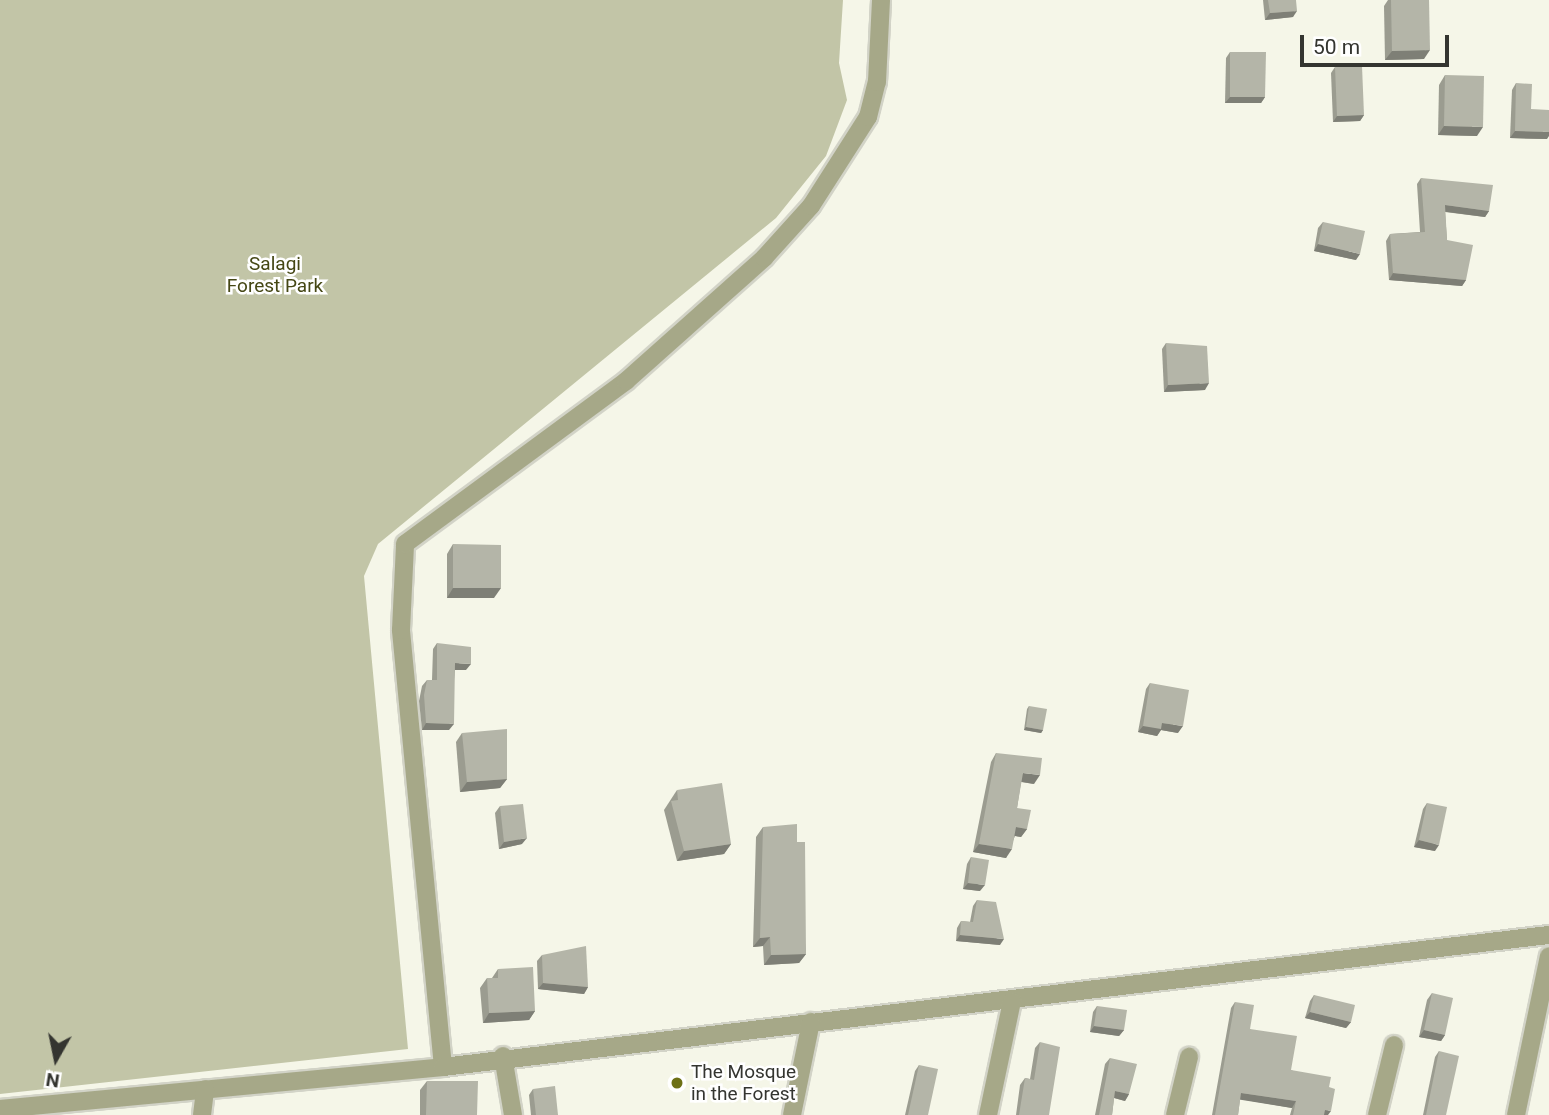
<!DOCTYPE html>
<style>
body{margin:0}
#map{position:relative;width:1549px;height:1115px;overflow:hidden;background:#f5f6e8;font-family:Roboto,sans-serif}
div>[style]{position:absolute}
.forest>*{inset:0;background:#c2c5a7}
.roads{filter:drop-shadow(2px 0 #d2d3c7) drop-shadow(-2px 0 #d2d3c7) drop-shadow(0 2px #d2d3c7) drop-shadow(0 -2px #d2d3c7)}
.minor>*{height:18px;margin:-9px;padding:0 9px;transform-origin:9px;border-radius:9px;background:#a6a888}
.wall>*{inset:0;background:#9b9c90}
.shaded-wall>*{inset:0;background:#7e7f76}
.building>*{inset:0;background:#b4b5a8}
.dots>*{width:19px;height:19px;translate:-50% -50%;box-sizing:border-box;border:4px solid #fff;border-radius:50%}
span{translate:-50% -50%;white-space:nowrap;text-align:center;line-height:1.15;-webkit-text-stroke:5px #fff;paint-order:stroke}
.park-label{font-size:19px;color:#454714}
.poi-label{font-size:19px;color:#343530}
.left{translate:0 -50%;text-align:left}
.north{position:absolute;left:21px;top:1024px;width:70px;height:70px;-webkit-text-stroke:5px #fff;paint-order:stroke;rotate:189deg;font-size:19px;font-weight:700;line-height:28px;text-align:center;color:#343530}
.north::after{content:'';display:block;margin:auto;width:24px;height:32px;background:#343530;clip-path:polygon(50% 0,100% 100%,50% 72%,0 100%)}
.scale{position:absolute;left:1300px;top:35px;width:149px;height:32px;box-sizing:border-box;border:4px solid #343530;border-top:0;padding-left:9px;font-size:21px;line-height:24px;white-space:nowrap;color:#343530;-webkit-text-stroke:5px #fff;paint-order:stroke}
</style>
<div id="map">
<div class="forest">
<div style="clip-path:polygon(0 0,843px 0,839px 63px,847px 100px,826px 156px,776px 218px,378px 544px,364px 576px,408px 1049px,0 1094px)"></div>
</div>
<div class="roads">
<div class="minor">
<div style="left:503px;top:1056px;width:60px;rotate:80.4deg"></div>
<div style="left:443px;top:1067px;width:439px;rotate:-95.5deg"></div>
<div style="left:401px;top:630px;width:86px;rotate:-87.3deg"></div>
<div style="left:405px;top:544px;width:275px;rotate:-36.4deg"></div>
<div style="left:626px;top:381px;width:185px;rotate:-41.7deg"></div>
<div style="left:764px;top:258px;width:70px;rotate:-47.9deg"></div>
<div style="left:811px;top:206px;width:106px;rotate:-57.4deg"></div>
<div style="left:868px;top:117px;width:36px;rotate:-76deg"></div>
<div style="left:877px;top:82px;width:82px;rotate:-87.2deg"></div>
<div style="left:0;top:1109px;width:445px;rotate:-5.4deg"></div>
<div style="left:443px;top:1067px;width:1114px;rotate:-6.81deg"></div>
<div style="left:202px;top:1115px;width:26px;rotate:-83deg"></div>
<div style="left:792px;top:1115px;width:95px;rotate:-78.5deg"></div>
<div style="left:988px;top:1115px;width:116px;rotate:-78.1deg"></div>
<div style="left:1175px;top:1115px;width:60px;rotate:-76.4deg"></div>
<div style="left:1377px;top:1115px;width:72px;rotate:-76.3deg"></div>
<div style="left:1516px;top:1115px;width:162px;rotate:-78.3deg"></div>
</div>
</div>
<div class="wall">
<div style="clip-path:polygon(1263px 0,1296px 0,1293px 17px,1265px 20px)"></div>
<div style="clip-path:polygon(1388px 0,1429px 0,1424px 59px,1385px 60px,1384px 6px)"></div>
<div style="clip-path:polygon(1230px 52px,1265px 97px,1261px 103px,1225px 103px,1226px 58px)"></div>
<div style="clip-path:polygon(1335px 67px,1364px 115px,1360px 121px,1333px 122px,1331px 73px)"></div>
<div style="clip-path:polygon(1445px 75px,1477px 136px,1438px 135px,1439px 85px)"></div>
<div style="clip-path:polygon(1516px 83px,1531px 109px,1547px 139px,1510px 138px,1512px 90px)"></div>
<div style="clip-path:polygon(1421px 178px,1489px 211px,1485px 217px,1445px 212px,1447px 240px,1466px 280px,1462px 286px,1389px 280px,1386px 241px,1390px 234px,1420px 232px,1417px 184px)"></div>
<div style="clip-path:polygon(1323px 222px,1356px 260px,1314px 251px,1318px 228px)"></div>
<div style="clip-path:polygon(1166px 343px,1205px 390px,1164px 392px,1162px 349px)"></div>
<div style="clip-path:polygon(453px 544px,494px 598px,447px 598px,447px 554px)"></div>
<div style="clip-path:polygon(437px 643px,466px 670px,455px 670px,449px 730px,422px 730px,419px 701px,422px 686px,427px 680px,432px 680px,433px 649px)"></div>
<div style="clip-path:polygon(1150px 683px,1178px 733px,1161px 730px,1157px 736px,1138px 732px,1146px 689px)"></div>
<div style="clip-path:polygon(1029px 706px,1043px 730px,1041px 733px,1024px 730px,1027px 709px)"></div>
<div style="clip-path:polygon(462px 733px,507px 779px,500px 788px,460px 792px,456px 742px)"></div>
<div style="clip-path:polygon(996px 753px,1034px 784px,1021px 782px,1017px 808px,1027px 829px,1021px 837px,1015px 836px,1006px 858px,973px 852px,991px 762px)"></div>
<div style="clip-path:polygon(677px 790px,731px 844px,724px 854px,677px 861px,664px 810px)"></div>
<div style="clip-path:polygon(1427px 803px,1435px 851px,1414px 847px,1423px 809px)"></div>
<div style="clip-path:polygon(500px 806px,522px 844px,499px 849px,495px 813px)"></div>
<div style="clip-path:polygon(763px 827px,797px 842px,806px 954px,799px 963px,764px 965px,763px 946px,753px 947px,756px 837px)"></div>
<div style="clip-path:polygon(971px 857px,980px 891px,963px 889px,967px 864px)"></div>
<div style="clip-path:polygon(977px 900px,1000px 945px,956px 941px,957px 928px,961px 921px,970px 922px,973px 906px)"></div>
<div style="clip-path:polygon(542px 955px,588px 987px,584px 994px,538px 989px,537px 961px)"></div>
<div style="clip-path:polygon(498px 969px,535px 1011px,529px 1020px,483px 1023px,480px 988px,487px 978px,492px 978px)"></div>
<div style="clip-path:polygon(1432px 993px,1445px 1035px,1441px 1041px,1419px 1037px,1427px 1000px)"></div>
<div style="clip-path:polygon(1314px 995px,1351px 1022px,1346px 1028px,1305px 1018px,1310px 1001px)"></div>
<div style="clip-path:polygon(1235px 1002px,1250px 1029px,1291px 1070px,1329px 1087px,1328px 1115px,1290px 1115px,1292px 1108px,1240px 1099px,1238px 1115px,1212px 1115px,1231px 1008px)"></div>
<div style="clip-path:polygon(1097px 1006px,1124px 1030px,1119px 1036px,1090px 1032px,1093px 1012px)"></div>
<div style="clip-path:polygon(1040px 1042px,1049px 1115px,1016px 1115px,1020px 1085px,1025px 1078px,1030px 1079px,1035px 1048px)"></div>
<div style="clip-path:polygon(1439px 1051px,1446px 1115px,1423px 1115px,1435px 1057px)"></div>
<div style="clip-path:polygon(1110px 1058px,1129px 1094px,1125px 1101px,1114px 1098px,1112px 1115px,1095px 1115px,1105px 1064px)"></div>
<div style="clip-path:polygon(919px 1065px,928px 1115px,905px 1115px,915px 1071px)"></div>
<div style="clip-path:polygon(427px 1081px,477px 1115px,420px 1115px,420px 1090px)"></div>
<div style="clip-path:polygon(533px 1089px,558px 1115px,531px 1115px,529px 1095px)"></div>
</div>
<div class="shaded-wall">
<div style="clip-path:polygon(1297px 11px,1293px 17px,1265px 20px,1270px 13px)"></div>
<div style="clip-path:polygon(1430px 50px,1424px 59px,1385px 60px,1392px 51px)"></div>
<div style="clip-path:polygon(1230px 97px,1265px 97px,1261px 103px,1225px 103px)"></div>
<div style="clip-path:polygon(1364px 115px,1360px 121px,1333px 122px,1337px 116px)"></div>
<div style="clip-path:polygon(1444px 126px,1483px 127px,1477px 136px,1438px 135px)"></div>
<div style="clip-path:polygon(1515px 131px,1549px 132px,1549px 136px,1547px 139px,1510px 138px)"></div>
<div style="clip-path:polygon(1445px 205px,1489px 211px,1485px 217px,1440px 211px)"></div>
<div style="clip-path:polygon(1318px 244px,1360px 254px,1356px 260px,1314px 251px)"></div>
<div style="clip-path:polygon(1393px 273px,1466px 280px,1462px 286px,1389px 280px)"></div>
<div style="clip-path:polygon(1209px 383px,1205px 390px,1164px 392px,1168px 385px)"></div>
<div style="clip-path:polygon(453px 588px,501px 588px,494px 598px,447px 598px)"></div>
<div style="clip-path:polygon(455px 663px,471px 664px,466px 670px,451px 670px)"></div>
<div style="clip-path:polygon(426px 723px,454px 724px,449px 730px,422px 730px)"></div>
<div style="clip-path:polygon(1162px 723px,1183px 726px,1178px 733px,1161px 730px,1157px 736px,1138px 732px,1143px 726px)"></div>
<div style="clip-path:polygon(1026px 727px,1043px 730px,1041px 733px,1024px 730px)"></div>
<div style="clip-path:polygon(1023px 773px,1040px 775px,1034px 784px,1017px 781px)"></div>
<div style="clip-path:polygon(507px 779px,500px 788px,460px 792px,467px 782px)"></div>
<div style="clip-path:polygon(1016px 827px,1027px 829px,1021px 837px,1010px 835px)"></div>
<div style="clip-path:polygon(527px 838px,522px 844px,499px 849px,504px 842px)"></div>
<div style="clip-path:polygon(1419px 840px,1439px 845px,1435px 851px,1414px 847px)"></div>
<div style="clip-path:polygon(731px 844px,724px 854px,677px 861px,684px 851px)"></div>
<div style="clip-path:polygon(979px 844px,1012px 849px,1006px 858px,973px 852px)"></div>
<div style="clip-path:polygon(968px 883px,985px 885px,980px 891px,963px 889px)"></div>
<div style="clip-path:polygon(960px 935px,1004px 939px,1000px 945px,956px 941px)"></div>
<div style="clip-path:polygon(770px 937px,763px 946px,753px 947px,760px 938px)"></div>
<div style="clip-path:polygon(806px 954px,799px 963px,764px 965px,771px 955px)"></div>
<div style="clip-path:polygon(543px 983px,588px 987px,584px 994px,538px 989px)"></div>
<div style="clip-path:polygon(535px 1011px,529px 1020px,483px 1023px,489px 1013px)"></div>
<div style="clip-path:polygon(1310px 1012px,1351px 1022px,1346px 1028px,1305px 1018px)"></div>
<div style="clip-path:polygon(1094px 1026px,1124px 1030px,1119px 1036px,1090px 1032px)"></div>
<div style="clip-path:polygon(1424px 1030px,1445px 1035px,1441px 1041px,1419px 1037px)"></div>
<div style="clip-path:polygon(1115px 1091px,1129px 1094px,1125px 1101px,1111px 1097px)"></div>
<div style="clip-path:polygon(1241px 1093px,1296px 1101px,1292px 1108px,1236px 1099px)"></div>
<div style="clip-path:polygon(1325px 1110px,1331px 1111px,1328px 1115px,1321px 1115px)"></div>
</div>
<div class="building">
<div style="clip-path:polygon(1268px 0,1296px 0,1297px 11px,1270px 13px)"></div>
<div style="clip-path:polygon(1391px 0,1429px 0,1430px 50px,1392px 51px)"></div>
<div style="clip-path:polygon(1230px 52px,1266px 52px,1265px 97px,1230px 97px)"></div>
<div style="clip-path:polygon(1362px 66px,1364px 115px,1337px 116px,1335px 67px)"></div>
<div style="clip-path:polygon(1445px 75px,1484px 76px,1483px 127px,1444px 126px)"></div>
<div style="clip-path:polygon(1516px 83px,1532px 84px,1531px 109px,1549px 110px,1549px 132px,1515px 131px)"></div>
<div style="clip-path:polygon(1421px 178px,1493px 185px,1489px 211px,1445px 205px,1447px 240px,1473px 245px,1466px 280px,1393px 273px,1390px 234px,1425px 232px)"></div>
<div style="clip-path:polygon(1323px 222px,1365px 231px,1360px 254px,1318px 244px)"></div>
<div style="clip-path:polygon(1166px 343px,1207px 346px,1209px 383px,1168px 385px)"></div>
<div style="clip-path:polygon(453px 544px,501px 545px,501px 588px,453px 588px)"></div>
<div style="clip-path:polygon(437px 643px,471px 647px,471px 664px,455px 663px,454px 724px,426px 723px,424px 695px,427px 680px,437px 680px)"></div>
<div style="clip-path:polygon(1150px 683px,1189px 690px,1183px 726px,1162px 723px,1161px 729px,1143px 726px)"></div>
<div style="clip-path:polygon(1029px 706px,1047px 709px,1043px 730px,1026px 727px)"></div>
<div style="clip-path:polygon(507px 729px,507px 779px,467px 782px,462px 733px)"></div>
<div style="clip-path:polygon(996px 753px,1042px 758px,1040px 775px,1023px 773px,1017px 808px,1031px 810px,1027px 829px,1016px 827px,1012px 849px,979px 844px)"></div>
<div style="clip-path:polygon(722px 783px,731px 844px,684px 851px,671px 801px,678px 800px,677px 790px)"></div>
<div style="clip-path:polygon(1427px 803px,1447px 807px,1439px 845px,1419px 840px)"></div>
<div style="clip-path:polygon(523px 804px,527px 838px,504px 842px,500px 806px)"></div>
<div style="clip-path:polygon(797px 824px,797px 842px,805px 842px,806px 954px,771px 955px,770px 937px,760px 938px,763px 827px)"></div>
<div style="clip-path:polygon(971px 857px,989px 860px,985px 885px,968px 883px)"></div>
<div style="clip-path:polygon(977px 900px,996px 902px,1004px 939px,960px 935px,961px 921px,973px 922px)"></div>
<div style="clip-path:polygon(586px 946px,588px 987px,543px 983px,542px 955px)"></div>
<div style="clip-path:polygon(533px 967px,535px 1011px,489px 1013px,487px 978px,498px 978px,498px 969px)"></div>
<div style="clip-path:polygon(1432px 993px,1453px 998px,1445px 1035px,1424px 1030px)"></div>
<div style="clip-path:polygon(1314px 995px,1355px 1005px,1351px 1022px,1310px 1012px)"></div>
<div style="clip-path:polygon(1235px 1002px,1254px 1005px,1250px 1029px,1297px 1036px,1291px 1070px,1331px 1077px,1329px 1087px,1335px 1089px,1331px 1111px,1325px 1110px,1324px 1115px,1293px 1115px,1296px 1101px,1241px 1093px,1238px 1115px,1215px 1115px)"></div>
<div style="clip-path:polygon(1097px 1006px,1127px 1010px,1124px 1030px,1094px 1026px)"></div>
<div style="clip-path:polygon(1040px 1042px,1060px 1047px,1049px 1115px,1019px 1115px,1025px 1078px,1034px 1080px)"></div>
<div style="clip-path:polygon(1439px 1051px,1459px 1056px,1446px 1115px,1426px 1115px)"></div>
<div style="clip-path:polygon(1110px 1058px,1137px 1064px,1129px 1094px,1115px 1091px,1112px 1115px,1099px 1115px)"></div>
<div style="clip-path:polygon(919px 1065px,938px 1069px,928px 1115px,908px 1115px)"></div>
<div style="clip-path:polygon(427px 1081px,478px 1081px,477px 1115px,426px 1115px)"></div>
<div style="clip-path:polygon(555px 1086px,558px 1115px,536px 1115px,533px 1089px)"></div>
</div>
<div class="dots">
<div style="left:677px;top:1083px;background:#6d7015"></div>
</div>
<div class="park-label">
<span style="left:275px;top:275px">Salagi<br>Forest Park</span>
</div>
<div class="poi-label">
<span class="left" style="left:691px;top:1083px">The Mosque<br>in the Forest</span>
</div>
<div class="north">N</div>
<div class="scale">50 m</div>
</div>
